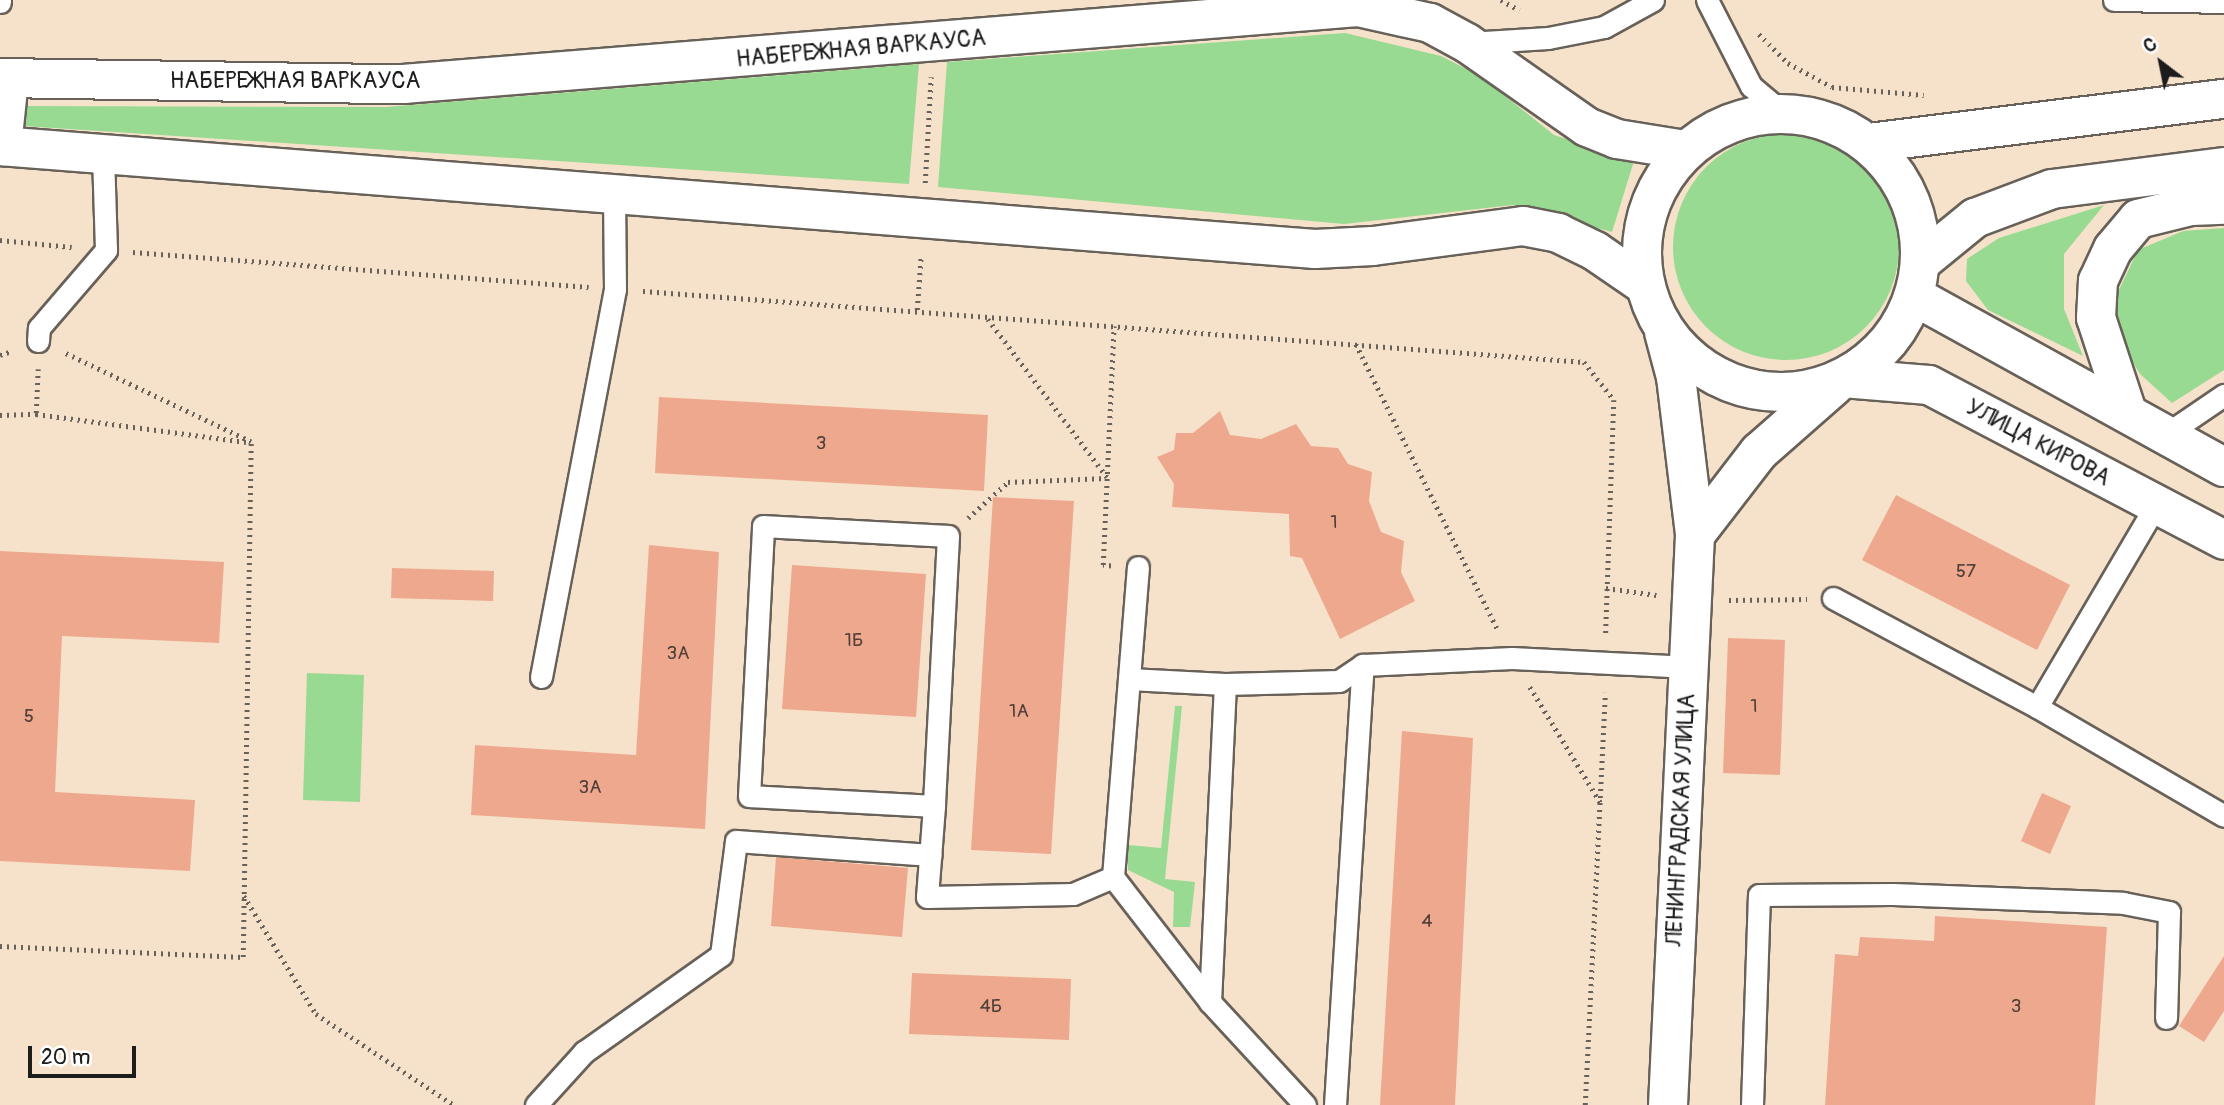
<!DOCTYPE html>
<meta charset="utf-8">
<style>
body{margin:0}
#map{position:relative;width:2224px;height:1105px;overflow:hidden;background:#f6e2ca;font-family:Pangolin,sans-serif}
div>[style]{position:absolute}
.green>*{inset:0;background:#98da91}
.round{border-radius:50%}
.building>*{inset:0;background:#eea88e}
.path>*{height:4.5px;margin-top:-2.25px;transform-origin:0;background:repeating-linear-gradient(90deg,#686159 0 2px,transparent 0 7px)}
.roads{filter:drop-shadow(2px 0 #686159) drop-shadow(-2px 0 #686159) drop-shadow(0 2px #686159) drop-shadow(0 -2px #686159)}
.service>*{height:21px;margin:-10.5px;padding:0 10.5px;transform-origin:10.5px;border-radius:10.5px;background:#fff}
.tertiary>*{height:38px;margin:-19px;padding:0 19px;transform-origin:19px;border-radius:19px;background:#fff}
.secondary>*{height:38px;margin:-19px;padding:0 19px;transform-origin:19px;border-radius:19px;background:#fff}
.secondary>.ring{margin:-19px;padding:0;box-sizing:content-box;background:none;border:38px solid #fff;border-radius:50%}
span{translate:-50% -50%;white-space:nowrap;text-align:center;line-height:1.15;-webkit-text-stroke:7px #fff;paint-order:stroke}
.number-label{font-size:19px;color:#503f38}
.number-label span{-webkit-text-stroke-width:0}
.street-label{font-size:23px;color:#1c1c1c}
.north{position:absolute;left:2126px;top:28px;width:70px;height:70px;-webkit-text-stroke:5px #fff;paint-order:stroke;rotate:328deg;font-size:19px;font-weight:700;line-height:28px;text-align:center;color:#1c1c1c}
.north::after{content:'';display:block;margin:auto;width:24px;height:32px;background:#1c1c1c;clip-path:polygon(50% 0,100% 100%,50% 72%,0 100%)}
.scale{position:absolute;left:28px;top:1046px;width:108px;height:32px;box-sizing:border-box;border:4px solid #1c1c1c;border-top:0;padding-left:9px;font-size:21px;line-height:24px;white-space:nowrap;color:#1c1c1c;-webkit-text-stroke:5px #fff;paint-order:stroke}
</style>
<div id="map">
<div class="green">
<div style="clip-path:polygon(1345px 33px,1441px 56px,1480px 76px,1554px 135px,1634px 161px,1612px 232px,1513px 205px,1344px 224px,938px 187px,947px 62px)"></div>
<div style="clip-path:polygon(919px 64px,909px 184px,23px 126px,20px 106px,386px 107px)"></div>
<div class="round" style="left:1673px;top:134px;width:226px;height:226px"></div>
<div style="clip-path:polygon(2104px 205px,2064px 254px,2064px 309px,2083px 356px,1988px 310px,1966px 281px,1967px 259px,1999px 238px)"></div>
<div style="clip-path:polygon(2224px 228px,2224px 370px,2172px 403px,2140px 374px,2116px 334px,2118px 292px,2138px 250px,2183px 231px)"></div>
<div style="clip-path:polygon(307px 673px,364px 675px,360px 802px,303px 800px)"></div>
<div style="clip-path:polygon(1175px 706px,1182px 706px,1165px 879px,1195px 882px,1190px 927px,1173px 927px,1174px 892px,1128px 870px,1128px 845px,1161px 848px)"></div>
</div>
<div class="building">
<div style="clip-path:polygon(659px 397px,988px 415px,984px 491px,655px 473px)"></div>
<div style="clip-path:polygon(1220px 411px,1230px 435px,1261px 439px,1296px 424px,1311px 446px,1338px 448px,1348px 464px,1372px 472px,1369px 501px,1381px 532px,1404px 541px,1401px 572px,1415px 601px,1340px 639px,1302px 558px,1290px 556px,1289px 514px,1172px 507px,1174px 484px,1157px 457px,1174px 450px,1176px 433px,1193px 433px)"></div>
<div style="clip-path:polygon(1896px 495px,2070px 585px,2037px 650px,1862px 560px)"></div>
<div style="clip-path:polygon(993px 497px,1074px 501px,1051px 854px,971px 850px)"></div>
<div style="clip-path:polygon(649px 545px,719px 552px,705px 829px,471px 815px,475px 745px,636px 755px)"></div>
<div style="clip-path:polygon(0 551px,224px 562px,219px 643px,62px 636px,55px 792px,195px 800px,190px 871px,0 861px)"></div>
<div style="clip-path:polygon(792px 565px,926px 574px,916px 717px,782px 709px)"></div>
<div style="clip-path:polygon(392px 568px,494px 571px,493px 601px,391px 598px)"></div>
<div style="clip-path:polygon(1728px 638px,1785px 640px,1780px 775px,1723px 773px)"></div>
<div style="clip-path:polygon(1402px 731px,1473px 738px,1455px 1105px,1380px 1105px)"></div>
<div style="clip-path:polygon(2042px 793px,2071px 806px,2050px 854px,2021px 841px)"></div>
<div style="clip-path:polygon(776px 857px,908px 868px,902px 937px,771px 926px)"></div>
<div style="clip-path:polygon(1935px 916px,2107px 927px,2095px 1105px,1825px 1105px,1835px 954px,1858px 956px,1860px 937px,1934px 941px)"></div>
<div style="clip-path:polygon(2224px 956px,2224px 1011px,2204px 1042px,2179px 1026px)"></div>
<div style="clip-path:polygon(912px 973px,1071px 979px,1069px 1040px,909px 1034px)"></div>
</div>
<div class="path">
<div style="left:1501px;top:0;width:21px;rotate:29deg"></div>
<div style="left:1759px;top:34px;width:41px;rotate:45deg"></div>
<div style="left:1788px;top:63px;width:50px;rotate:28.6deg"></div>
<div style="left:1832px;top:87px;width:92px;rotate:5deg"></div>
<div style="left:925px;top:183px;width:106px;rotate:-86.8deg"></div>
<div style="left:0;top:240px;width:72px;rotate:5.6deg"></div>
<div style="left:133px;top:252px;width:457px;rotate:4.4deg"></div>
<div style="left:643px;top:291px;width:944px;rotate:4.31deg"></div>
<div style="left:1584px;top:362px;width:48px;rotate:51.7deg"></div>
<div style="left:1614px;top:400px;width:234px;rotate:92deg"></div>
<div style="left:917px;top:310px;width:55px;rotate:-85.8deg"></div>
<div style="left:988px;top:319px;width:198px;rotate:53deg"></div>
<div style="left:1356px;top:344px;width:319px;rotate:63.6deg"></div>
<div style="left:0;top:355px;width:13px;rotate:-18deg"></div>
<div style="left:36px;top:413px;width:44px;rotate:-87.4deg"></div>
<div style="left:0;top:415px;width:36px;rotate:-2deg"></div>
<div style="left:36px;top:414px;width:212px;rotate:7.6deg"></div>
<div style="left:968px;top:518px;width:54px;rotate:-42deg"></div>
<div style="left:1008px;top:482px;width:98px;rotate:-2.3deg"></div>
<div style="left:1111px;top:566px;width:8px;rotate:-173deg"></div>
<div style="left:1103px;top:565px;width:239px;rotate:-87.4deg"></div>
<div style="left:1606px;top:588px;width:51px;rotate:7.8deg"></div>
<div style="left:1729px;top:600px;width:78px;rotate:-0.7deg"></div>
<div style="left:1530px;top:687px;width:138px;rotate:58.6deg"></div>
<div style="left:244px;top:896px;width:138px;rotate:58.6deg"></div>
<div style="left:316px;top:1014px;width:165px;rotate:33.4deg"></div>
<div style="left:0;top:946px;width:243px;rotate:2.6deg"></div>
<div style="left:243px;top:957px;width:515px;rotate:-89.11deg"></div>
<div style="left:251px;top:442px;width:209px;rotate:-154.5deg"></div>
<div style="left:1585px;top:1105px;width:413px;rotate:-87.2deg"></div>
</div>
<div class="roads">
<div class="service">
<div style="left:1707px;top:0;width:97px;rotate:62.9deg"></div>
<div style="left:1751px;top:86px;width:40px;rotate:40deg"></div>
<div style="left:2114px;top:0;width:110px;rotate:1deg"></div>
<div style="left:0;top:2px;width:2px;rotate:-90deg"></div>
<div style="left:1468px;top:43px;width:80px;rotate:-3.6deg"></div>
<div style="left:1548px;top:38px;width:57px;rotate:-11.1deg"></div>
<div style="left:1604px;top:27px;width:56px;rotate:-28.9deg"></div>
<div style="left:38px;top:341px;width:13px;rotate:-86deg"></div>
<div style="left:39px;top:328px;width:103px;rotate:-49.3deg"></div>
<div style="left:106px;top:250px;width:93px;rotate:-91.8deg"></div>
<div style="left:2168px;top:433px;width:68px;rotate:-34.2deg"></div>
<div style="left:763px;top:526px;width:185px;rotate:3.1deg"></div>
<div style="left:948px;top:536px;width:270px;rotate:93deg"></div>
<div style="left:934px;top:806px;width:185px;rotate:-176.9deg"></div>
<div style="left:749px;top:796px;width:270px;rotate:-87deg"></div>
<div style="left:1833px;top:598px;width:231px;rotate:28.1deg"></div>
<div style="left:2037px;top:707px;width:216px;rotate:30.2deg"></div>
<div style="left:541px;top:677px;width:395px;rotate:-79.2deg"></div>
<div style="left:615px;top:289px;width:96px;rotate:-90.6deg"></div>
<div style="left:1129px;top:679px;width:96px;rotate:3deg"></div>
<div style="left:1225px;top:684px;width:114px;rotate:-1.5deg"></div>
<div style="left:1339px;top:681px;width:29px;rotate:-34deg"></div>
<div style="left:1363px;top:665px;width:149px;rotate:-2.7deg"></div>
<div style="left:1512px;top:658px;width:176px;rotate:2.9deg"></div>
<div style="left:2037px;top:707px;width:234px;rotate:-59.5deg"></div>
<div style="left:934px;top:806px;width:91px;rotate:94.4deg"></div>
<div style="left:927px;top:897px;width:146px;rotate:-1.2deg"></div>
<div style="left:1073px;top:894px;width:43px;rotate:-23deg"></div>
<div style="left:1113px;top:877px;width:158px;rotate:52.2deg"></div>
<div style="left:1210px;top:1002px;width:140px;rotate:47.3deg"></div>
<div style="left:1113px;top:877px;width:311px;rotate:-85.4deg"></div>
<div style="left:1210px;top:1002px;width:318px;rotate:-87.3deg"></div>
<div style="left:536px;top:1105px;width:72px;rotate:-47.8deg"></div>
<div style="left:584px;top:1052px;width:168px;rotate:-35.3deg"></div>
<div style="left:721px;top:955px;width:115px;rotate:-82.5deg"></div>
<div style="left:736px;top:841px;width:195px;rotate:4.1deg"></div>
<div style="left:1335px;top:1105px;width:441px;rotate:-86.4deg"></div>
<div style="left:1752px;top:1105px;width:210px;rotate:-88.1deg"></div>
<div style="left:1759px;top:895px;width:134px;rotate:-0.4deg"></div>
<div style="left:1893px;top:894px;width:230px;rotate:2.2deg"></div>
<div style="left:2123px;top:903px;width:47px;rotate:11.1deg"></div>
<div style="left:2169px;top:912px;width:106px;rotate:91.6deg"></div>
</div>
<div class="tertiary">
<div style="left:2126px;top:409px;width:96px;rotate:-108.2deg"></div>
<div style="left:2096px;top:318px;width:37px;rotate:-87deg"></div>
<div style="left:2098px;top:281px;width:35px;rotate:-65deg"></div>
<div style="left:2113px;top:249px;width:39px;rotate:-50deg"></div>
<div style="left:2138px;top:219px;width:55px;rotate:-13.8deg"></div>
<div style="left:2191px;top:206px;width:33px;rotate:-2deg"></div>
</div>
<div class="secondary">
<div style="left:0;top:78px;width:403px;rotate:0.9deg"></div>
<div style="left:403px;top:84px;width:958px;rotate:-4.61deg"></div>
<div style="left:1358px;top:7px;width:74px;rotate:12.5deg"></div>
<div style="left:1430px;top:23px;width:42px;rotate:28.4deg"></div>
<div style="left:1467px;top:43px;width:146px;rotate:35deg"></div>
<div style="left:1587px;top:127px;width:32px;rotate:22deg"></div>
<div style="left:1617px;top:139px;width:69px;rotate:9.2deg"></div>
<div class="ring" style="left:1642px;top:114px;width:240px;height:240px"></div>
<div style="left:1869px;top:143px;width:358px;rotate:-7.1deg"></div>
<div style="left:0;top:146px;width:1319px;rotate:4.48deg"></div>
<div style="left:1315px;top:249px;width:58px;rotate:-3deg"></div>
<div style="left:1373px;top:246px;width:151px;rotate:-7.6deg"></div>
<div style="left:1523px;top:226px;width:36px;rotate:11deg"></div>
<div style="left:1558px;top:233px;width:41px;rotate:25.9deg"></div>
<div style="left:1595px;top:251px;width:58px;rotate:34.5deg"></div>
<div style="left:2px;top:146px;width:67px;rotate:-84deg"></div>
<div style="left:1921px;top:262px;width:70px;rotate:-39.2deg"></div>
<div style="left:1975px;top:218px;width:82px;rotate:-20.6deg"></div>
<div style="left:2052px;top:189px;width:173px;rotate:-7.3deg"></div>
<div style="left:1914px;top:296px;width:354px;rotate:28.9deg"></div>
<div style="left:1664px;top:332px;width:47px;rotate:75.1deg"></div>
<div style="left:1676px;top:377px;width:159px;rotate:83.1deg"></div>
<div style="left:1695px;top:535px;width:571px;rotate:92.71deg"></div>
<div style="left:1843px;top:378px;width:86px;rotate:4.7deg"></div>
<div style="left:1929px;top:385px;width:333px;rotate:27.7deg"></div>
<div style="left:1695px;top:535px;width:105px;rotate:-52.4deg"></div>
<div style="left:1759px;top:452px;width:100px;rotate:-41.3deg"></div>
</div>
</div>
<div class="number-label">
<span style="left:821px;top:444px">3</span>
<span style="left:1334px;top:523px">1</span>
<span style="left:1966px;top:572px">57</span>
<span style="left:854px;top:641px">1Б</span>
<span style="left:678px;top:654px">3А</span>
<span style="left:1754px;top:707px">1</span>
<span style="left:1019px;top:712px">1А</span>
<span style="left:29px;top:717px">5</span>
<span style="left:590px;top:788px">3А</span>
<span style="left:1427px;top:922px">4</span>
<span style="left:991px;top:1007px">4Б</span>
<span style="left:2016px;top:1007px">3</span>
</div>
<div class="street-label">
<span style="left:861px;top:49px;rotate:-5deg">НАБЕРЕЖНАЯ ВАРКАУСА</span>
<span style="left:295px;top:81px">НАБЕРЕЖНАЯ ВАРКАУСА</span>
<span style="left:2038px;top:443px;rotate:28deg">УЛИЦА КИРОВА</span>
<span style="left:1681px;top:820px;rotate:-87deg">ЛЕНИНГРАДСКАЯ УЛИЦА</span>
</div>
<div class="north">С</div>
<div class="scale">20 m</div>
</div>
